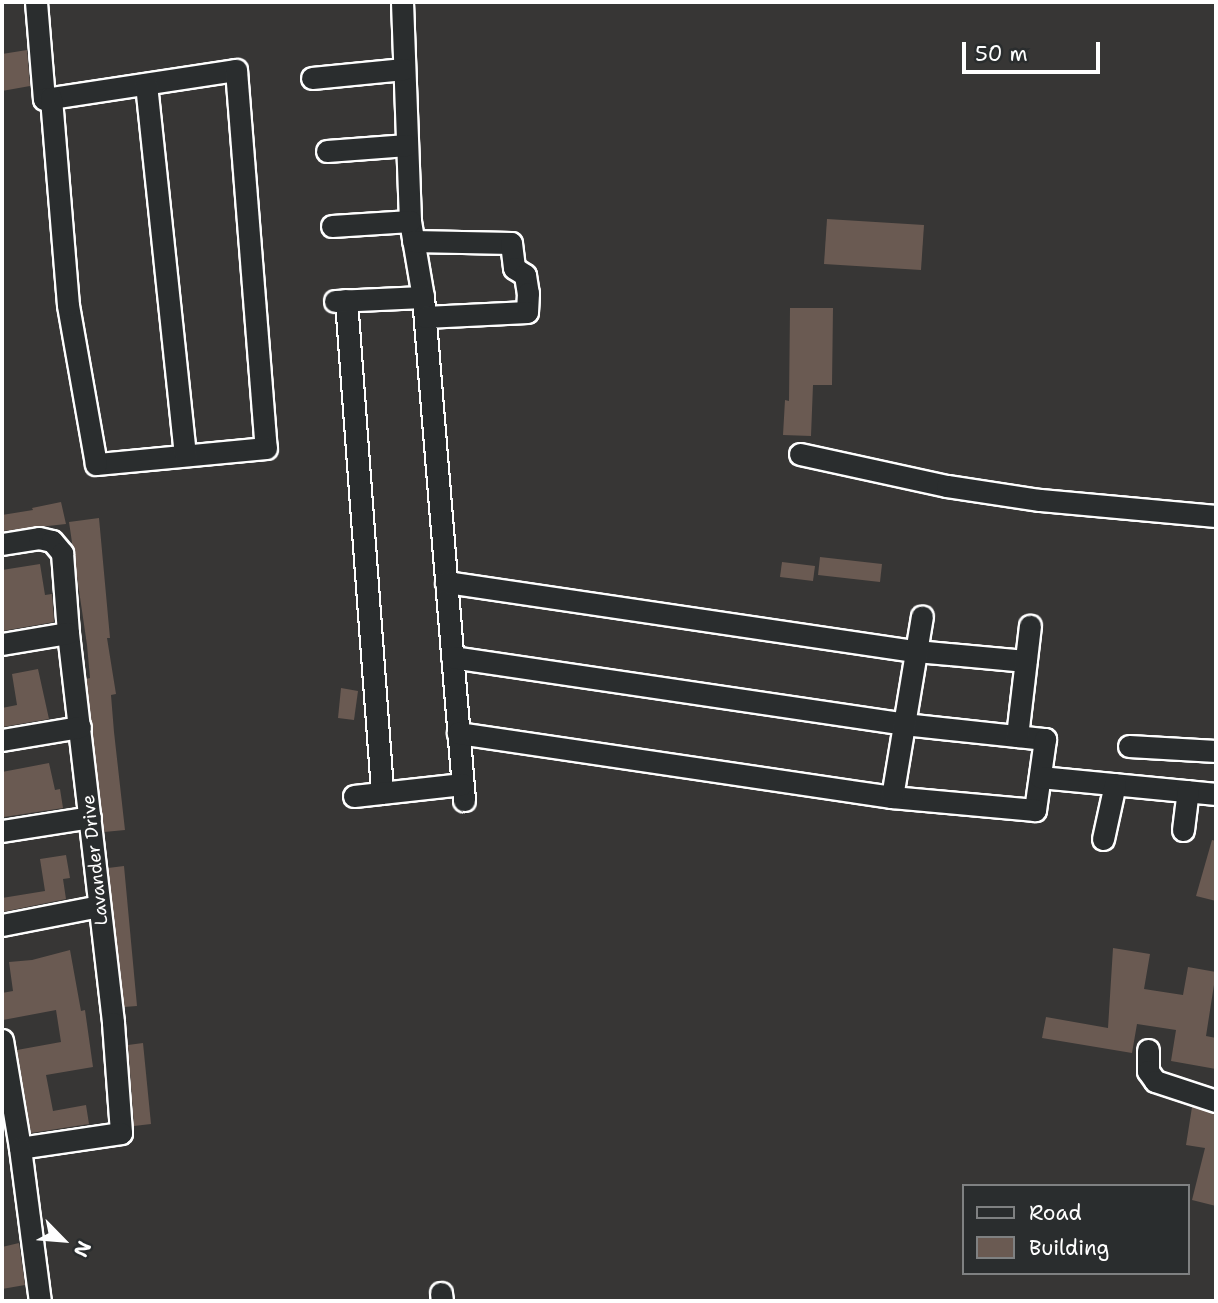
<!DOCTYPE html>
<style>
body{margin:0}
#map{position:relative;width:1218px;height:1303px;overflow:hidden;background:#373635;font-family:"Shantell Sans",sans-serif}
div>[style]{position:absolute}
.building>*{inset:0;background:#6a5a52}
.roads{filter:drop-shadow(2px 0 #fff) drop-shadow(-2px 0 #fff) drop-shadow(0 2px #fff) drop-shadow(0 -2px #fff)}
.minor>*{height:21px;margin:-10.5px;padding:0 10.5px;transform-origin:10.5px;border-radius:10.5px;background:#2a2d2e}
span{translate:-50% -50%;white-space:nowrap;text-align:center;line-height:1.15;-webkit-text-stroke:5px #2a2d2e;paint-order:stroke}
.street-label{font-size:18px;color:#fff}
.frame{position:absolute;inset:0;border:4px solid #fff;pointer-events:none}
.legend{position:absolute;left:962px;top:1184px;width:228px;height:91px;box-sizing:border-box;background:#2a2d2e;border:2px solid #7f8182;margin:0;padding:9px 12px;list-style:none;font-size:21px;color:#fff}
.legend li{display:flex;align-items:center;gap:14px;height:35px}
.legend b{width:35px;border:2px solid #7f8182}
.north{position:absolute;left:28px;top:1205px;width:70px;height:70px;-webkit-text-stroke:5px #2a2d2e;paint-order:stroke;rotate:115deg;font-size:19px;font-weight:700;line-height:28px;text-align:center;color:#fff}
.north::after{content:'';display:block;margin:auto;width:24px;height:32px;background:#fff;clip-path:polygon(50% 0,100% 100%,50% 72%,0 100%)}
.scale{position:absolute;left:962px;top:42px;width:138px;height:32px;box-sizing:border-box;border:4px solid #fff;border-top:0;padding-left:9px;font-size:21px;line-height:24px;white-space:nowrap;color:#fff;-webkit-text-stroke:5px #2a2d2e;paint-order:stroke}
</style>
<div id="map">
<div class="building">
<div style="clip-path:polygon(27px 50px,30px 86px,2px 91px,2px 54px)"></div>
<div style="clip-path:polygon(827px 219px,924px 225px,921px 270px,824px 264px)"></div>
<div style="clip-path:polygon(790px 308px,833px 308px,832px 385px,813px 385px,811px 436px,783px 435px,785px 400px,789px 401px)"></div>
<div style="clip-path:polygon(61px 502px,66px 524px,2px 531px,2px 515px,33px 510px,32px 508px)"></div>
<div style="clip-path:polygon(99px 518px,110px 638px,107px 638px,116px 694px,111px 695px,114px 732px,125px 830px,104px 832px,86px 679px,90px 678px,87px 645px,69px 522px)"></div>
<div style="clip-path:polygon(820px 557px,882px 564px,880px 582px,818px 575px)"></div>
<div style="clip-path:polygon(782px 562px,815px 566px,813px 581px,780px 577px)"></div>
<div style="clip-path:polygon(40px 564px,45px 595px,52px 594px,54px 622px,2px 631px,2px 570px)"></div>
<div style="clip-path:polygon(38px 669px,49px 719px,2px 727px,2px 708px,17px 705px,12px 674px)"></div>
<div style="clip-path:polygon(341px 688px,358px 691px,354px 720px,338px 718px)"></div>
<div style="clip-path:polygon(49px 763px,55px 790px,60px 789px,63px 808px,4px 817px,2px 772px)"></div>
<div style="clip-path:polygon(1212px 840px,1216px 841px,1216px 901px,1196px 896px)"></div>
<div style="clip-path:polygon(66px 855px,70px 878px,63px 879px,66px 899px,2px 912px,2px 898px,45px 891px,40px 859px)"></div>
<div style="clip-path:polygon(124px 866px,137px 1006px,124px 1007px,108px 868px)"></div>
<div style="clip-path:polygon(1113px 948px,1150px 954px,1144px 989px,1183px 995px,1188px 967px,1216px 972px,1206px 1036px,1216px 1038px,1216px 1069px,1171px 1061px,1176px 1030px,1137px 1024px,1132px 1053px,1042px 1038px,1046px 1017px,1108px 1028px)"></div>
<div style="clip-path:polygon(70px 950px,81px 1011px,85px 1010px,93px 1067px,46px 1075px,53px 1111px,86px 1105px,89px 1124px,31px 1133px,17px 1050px,61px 1042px,56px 1010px,3px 1020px,2px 993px,13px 991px,9px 962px,32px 960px)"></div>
<div style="clip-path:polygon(143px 1043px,151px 1124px,134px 1126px,128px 1045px)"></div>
<div style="clip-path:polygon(1192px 1107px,1216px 1114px,1216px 1206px,1192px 1200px,1205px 1148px,1186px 1145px)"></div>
<div style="clip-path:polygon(19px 1243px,25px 1285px,2px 1289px,2px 1247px)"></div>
</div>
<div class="roads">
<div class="minor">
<div style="left:36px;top:2px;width:97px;rotate:85.3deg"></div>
<div style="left:44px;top:99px;width:7px;rotate:-8deg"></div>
<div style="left:51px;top:98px;width:187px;rotate:-8.6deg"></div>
<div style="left:236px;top:70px;width:379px;rotate:85.5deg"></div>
<div style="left:266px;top:448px;width:171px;rotate:174.6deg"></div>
<div style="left:96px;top:464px;width:161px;rotate:-100deg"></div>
<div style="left:68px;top:305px;width:208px;rotate:-94.7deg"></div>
<div style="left:402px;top:2px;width:219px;rotate:87.9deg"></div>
<div style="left:410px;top:221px;width:77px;rotate:80.3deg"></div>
<div style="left:423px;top:297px;width:505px;rotate:85.34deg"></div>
<div style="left:312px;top:78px;width:92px;rotate:-5.6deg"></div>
<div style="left:146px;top:84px;width:373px;rotate:84deg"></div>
<div style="left:327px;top:151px;width:80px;rotate:-4.3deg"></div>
<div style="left:332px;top:226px;width:78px;rotate:-3.7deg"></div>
<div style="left:413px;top:241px;width:98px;rotate:1.2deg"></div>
<div style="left:511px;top:243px;width:25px;rotate:83deg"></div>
<div style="left:514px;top:268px;width:13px;rotate:32deg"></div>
<div style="left:525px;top:275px;width:18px;rotate:81deg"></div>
<div style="left:528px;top:293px;width:19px;rotate:93deg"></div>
<div style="left:527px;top:312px;width:102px;rotate:177.2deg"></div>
<div style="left:346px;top:300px;width:494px;rotate:85.8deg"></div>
<div style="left:335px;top:301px;width:88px;rotate:-2.6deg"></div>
<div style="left:800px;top:454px;width:150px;rotate:12.3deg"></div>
<div style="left:947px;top:486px;width:94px;rotate:8.6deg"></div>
<div style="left:1040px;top:500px;width:177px;rotate:5.2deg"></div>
<div style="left:2px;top:544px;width:37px;rotate:-9deg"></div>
<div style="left:39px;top:538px;width:13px;rotate:13deg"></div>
<div style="left:52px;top:541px;width:16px;rotate:50deg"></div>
<div style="left:62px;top:553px;width:80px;rotate:85.7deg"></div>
<div style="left:68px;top:633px;width:393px;rotate:83.4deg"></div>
<div style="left:113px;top:1023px;width:110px;rotate:85.8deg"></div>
<div style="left:121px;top:1133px;width:102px;rotate:171.6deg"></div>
<div style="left:446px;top:582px;width:475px;rotate:8.4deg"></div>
<div style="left:916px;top:651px;width:110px;rotate:5.2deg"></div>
<div style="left:2px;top:644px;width:67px;rotate:-9.5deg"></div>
<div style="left:452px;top:657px;width:457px;rotate:8.4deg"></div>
<div style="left:904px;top:724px;width:142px;rotate:6.1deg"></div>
<div style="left:1045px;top:739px;width:72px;rotate:98deg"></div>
<div style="left:1035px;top:810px;width:144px;rotate:-174.8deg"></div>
<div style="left:892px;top:797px;width:439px;rotate:-171.6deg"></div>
<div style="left:1017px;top:736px;width:111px;rotate:-83.3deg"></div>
<div style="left:2px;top:740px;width:79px;rotate:-9.5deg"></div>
<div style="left:1129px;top:746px;width:87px;rotate:3.3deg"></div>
<div style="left:1040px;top:777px;width:177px;rotate:5.5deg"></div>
<div style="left:354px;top:796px;width:109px;rotate:-6.3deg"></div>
<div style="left:892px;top:797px;width:183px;rotate:-80.6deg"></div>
<div style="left:1183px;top:830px;width:39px;rotate:-83deg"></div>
<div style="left:2px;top:831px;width:89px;rotate:-9deg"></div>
<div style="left:1103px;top:839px;width:56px;rotate:-77.7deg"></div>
<div style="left:2px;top:925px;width:99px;rotate:-11.1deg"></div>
<div style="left:2px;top:1040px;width:109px;rotate:80.5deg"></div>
<div style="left:20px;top:1148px;width:154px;rotate:82.6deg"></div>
<div style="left:1148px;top:1050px;width:21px;rotate:90deg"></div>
<div style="left:1148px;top:1071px;width:12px;rotate:55deg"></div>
<div style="left:1155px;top:1081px;width:64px;rotate:18.2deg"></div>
<div style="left:441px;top:1293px;width:8px;rotate:83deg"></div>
</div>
</div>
<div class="street-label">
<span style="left:95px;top:860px;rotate:-96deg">Lavander Drive</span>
</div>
<div class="frame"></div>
<ul class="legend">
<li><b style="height:9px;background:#2a2d2e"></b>Road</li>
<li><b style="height:19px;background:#6a5a52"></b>Building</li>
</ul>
<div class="north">N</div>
<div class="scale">50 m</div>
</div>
